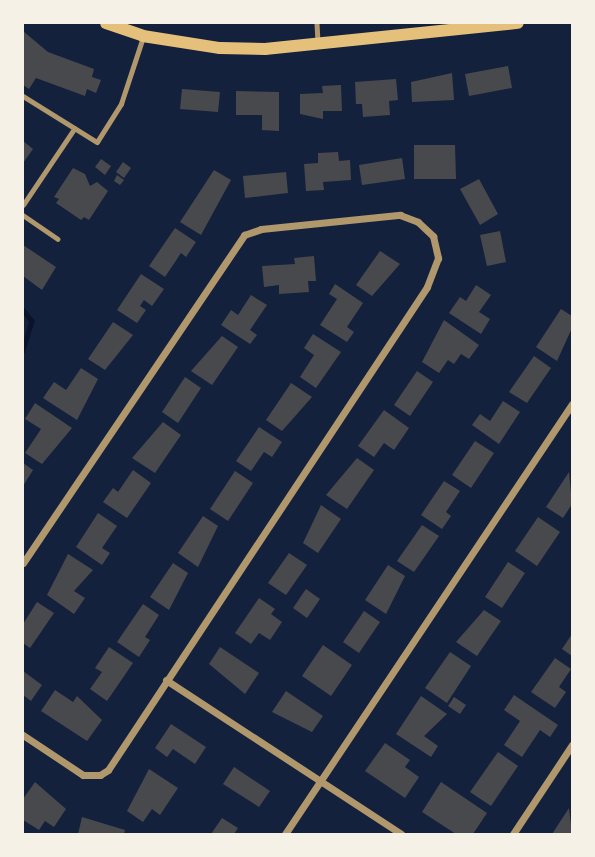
<!DOCTYPE html>
<style>
body{margin:0}
#map{position:relative;width:595px;height:857px;overflow:hidden;background:#14213d;font-family:Overpass,sans-serif}
div>[style]{position:absolute}
.stream>*{height:4.5px;margin:-2.25px;padding:0 2.25px;transform-origin:2.25px;border-radius:2.25px;background:#0b132b}
.building>*{inset:0;background:#48494c}
.service>*{height:4.5px;margin:-2.25px;padding:0 2.25px;transform-origin:2.25px;border-radius:2.25px;background:#b1986c}
.minor>*{height:7px;margin:-3.5px;padding:0 3.5px;transform-origin:3.5px;border-radius:3.5px;background:#b1986c}
.secondary>*{height:12px;margin:-6px;padding:0 6px;transform-origin:6px;border-radius:6px;background:#e5c07b}
span{translate:-50% -50%;white-space:nowrap;text-align:center;line-height:1.15;-webkit-text-stroke:7px #f6f1e7;paint-order:stroke}
.frame{position:absolute;inset:0;border:24px solid #f6f1e7;pointer-events:none}
</style>
<div id="map">
<div class="stream">
<div style="left:23px;top:310px;width:14px;rotate:51deg"></div>
<div style="left:32px;top:321px;width:31px;rotate:107deg"></div>
</div>
<div class="building">
<div style="clip-path:polygon(23px 31px,48px 52px,94px 69px,92px 77px,101px 80px,96px 93px,87px 89px,85px 96px,36px 78px,29px 89px,23px 85px)"></div>
<div style="clip-path:polygon(508px 66px,512px 88px,469px 96px,465px 74px)"></div>
<div style="clip-path:polygon(452px 73px,454px 100px,412px 102px,411px 82px)"></div>
<div style="clip-path:polygon(396px 79px,398px 100px,389px 101px,390px 115px,363px 117px,362px 104px,356px 104px,355px 82px)"></div>
<div style="clip-path:polygon(341px 85px,342px 111px,323px 111px,323px 119px,300px 114px,300px 94px,323px 93px,322px 86px)"></div>
<div style="clip-path:polygon(182px 89px,220px 92px,218px 112px,180px 109px)"></div>
<div style="clip-path:polygon(236px 91px,279px 92px,279px 131px,262px 130px,262px 115px,236px 115px)"></div>
<div style="clip-path:polygon(23px 141px,33px 149px,23px 163px)"></div>
<div style="clip-path:polygon(414px 145px,455px 145px,456px 179px,414px 179px)"></div>
<div style="clip-path:polygon(338px 152px,339px 161px,350px 160px,351px 180px,323px 182px,324px 190px,306px 191px,304px 164px,318px 163px,318px 153px)"></div>
<div style="clip-path:polygon(402px 158px,405px 179px,362px 185px,359px 165px)"></div>
<div style="clip-path:polygon(101px 159px,111px 166px,105px 175px,95px 167px)"></div>
<div style="clip-path:polygon(123px 162px,131px 168px,124px 178px,116px 172px)"></div>
<div style="clip-path:polygon(73px 168px,85px 174px,90px 186px,97px 182px,108px 191px,89px 220px,84px 217px,81px 220px,56px 203px,59px 199px,54px 197px)"></div>
<div style="clip-path:polygon(214px 170px,231px 180px,201px 235px,180px 222px)"></div>
<div style="clip-path:polygon(286px 172px,288px 193px,245px 198px,243px 176px)"></div>
<div style="clip-path:polygon(117px 175px,124px 180px,120px 185px,114px 181px)"></div>
<div style="clip-path:polygon(479px 179px,498px 214px,480px 225px,460px 189px)"></div>
<div style="clip-path:polygon(175px 228px,196px 242px,186px 257px,181px 253px,165px 277px,149px 266px)"></div>
<div style="clip-path:polygon(500px 231px,506px 262px,487px 266px,480px 235px)"></div>
<div style="clip-path:polygon(23px 245px,56px 267px,42px 290px,23px 276px)"></div>
<div style="clip-path:polygon(380px 251px,400px 264px,372px 296px,356px 285px)"></div>
<div style="clip-path:polygon(314px 256px,316px 281px,308px 281px,309px 292px,279px 294px,279px 285px,264px 287px,262px 266px,295px 264px,294px 258px)"></div>
<div style="clip-path:polygon(141px 274px,164px 289px,152px 306px,144px 300px,140px 306px,146px 310px,137px 323px,117px 310px)"></div>
<div style="clip-path:polygon(335px 284px,363px 303px,347px 327px,354px 332px,347px 342px,320px 325px,337px 299px,329px 294px)"></div>
<div style="clip-path:polygon(476px 285px,491px 295px,479px 312px,490px 319px,481px 334px,449px 313px,460px 297px,466px 301px)"></div>
<div style="clip-path:polygon(251px 295px,267px 305px,250px 330px,257px 335px,250px 344px,221px 325px,231px 310px,238px 315px)"></div>
<div style="clip-path:polygon(561px 309px,572px 316px,572px 328px,557px 361px,536px 347px)"></div>
<div style="clip-path:polygon(444px 320px,479px 345px,469px 359px,461px 354px,454px 364px,448px 360px,439px 373px,422px 362px)"></div>
<div style="clip-path:polygon(113px 322px,133px 335px,105px 370px,88px 359px)"></div>
<div style="clip-path:polygon(313px 334px,341px 352px,316px 388px,300px 377px,314px 355px,304px 348px)"></div>
<div style="clip-path:polygon(222px 336px,238px 347px,212px 385px,191px 371px)"></div>
<div style="clip-path:polygon(534px 356px,551px 368px,527px 403px,509px 392px)"></div>
<div style="clip-path:polygon(81px 368px,98px 379px,77px 420px,43px 398px,54px 382px,66px 390px)"></div>
<div style="clip-path:polygon(417px 371px,433px 382px,410px 416px,394px 405px)"></div>
<div style="clip-path:polygon(185px 377px,201px 388px,178px 423px,162px 412px)"></div>
<div style="clip-path:polygon(291px 383px,312px 397px,282px 431px,266px 420px)"></div>
<div style="clip-path:polygon(503px 401px,520px 412px,499px 444px,472px 425px,480px 414px,490px 421px)"></div>
<div style="clip-path:polygon(35px 403px,72px 428px,42px 464px,25px 453px,41px 429px,25px 419px)"></div>
<div style="clip-path:polygon(384px 410px,409px 428px,394px 450px,384px 443px,374px 457px,358px 446px)"></div>
<div style="clip-path:polygon(163px 422px,181px 435px,155px 473px,132px 458px)"></div>
<div style="clip-path:polygon(259px 427px,282px 442px,272px 457px,264px 452px,251px 471px,236px 461px)"></div>
<div style="clip-path:polygon(475px 441px,494px 453px,471px 488px,452px 475px)"></div>
<div style="clip-path:polygon(357px 458px,374px 470px,347px 509px,326px 495px)"></div>
<div style="clip-path:polygon(23px 463px,33px 470px,23px 486px)"></div>
<div style="clip-path:polygon(133px 470px,151px 483px,127px 518px,103px 502px,113px 488px,118px 492px)"></div>
<div style="clip-path:polygon(235px 471px,253px 483px,228px 521px,210px 509px)"></div>
<div style="clip-path:polygon(569px 472px,572px 504px,563px 518px,546px 507px)"></div>
<div style="clip-path:polygon(444px 481px,460px 491px,446px 512px,451px 516px,442px 529px,421px 515px)"></div>
<div style="clip-path:polygon(321px 505px,341px 519px,318px 553px,303px 543px)"></div>
<div style="clip-path:polygon(98px 513px,117px 526px,102px 548px,110px 553px,102px 565px,76px 547px)"></div>
<div style="clip-path:polygon(203px 516px,218px 526px,198px 567px,178px 553px)"></div>
<div style="clip-path:polygon(538px 517px,560px 532px,537px 566px,515px 551px)"></div>
<div style="clip-path:polygon(422px 525px,439px 536px,414px 572px,397px 561px)"></div>
<div style="clip-path:polygon(289px 553px,307px 565px,286px 595px,268px 583px)"></div>
<div style="clip-path:polygon(68px 554px,93px 570px,74px 591px,85px 598px,74px 614px,47px 595px)"></div>
<div style="clip-path:polygon(508px 562px,525px 573px,502px 608px,485px 597px)"></div>
<div style="clip-path:polygon(173px 563px,188px 573px,169px 610px,150px 597px)"></div>
<div style="clip-path:polygon(388px 565px,405px 576px,386px 614px,365px 600px)"></div>
<div style="clip-path:polygon(306px 589px,320px 599px,307px 618px,293px 608px)"></div>
<div style="clip-path:polygon(259px 598px,275px 609px,271px 614px,282px 622px,270px 640px,259px 633px,251px 644px,235px 633px)"></div>
<div style="clip-path:polygon(37px 602px,54px 613px,30px 648px,23px 643px,23px 624px)"></div>
<div style="clip-path:polygon(143px 604px,159px 615px,145px 637px,150px 640px,139px 657px,117px 642px)"></div>
<div style="clip-path:polygon(484px 610px,501px 621px,477px 656px,456px 642px)"></div>
<div style="clip-path:polygon(364px 611px,380px 622px,359px 653px,343px 642px)"></div>
<div style="clip-path:polygon(572px 634px,572px 656px,562px 649px)"></div>
<div style="clip-path:polygon(323px 645px,352px 665px,331px 696px,302px 676px)"></div>
<div style="clip-path:polygon(109px 647px,133px 663px,107px 701px,90px 689px,102px 672px,95px 668px)"></div>
<div style="clip-path:polygon(220px 647px,259px 673px,245px 694px,209px 664px)"></div>
<div style="clip-path:polygon(450px 652px,471px 666px,447px 703px,425px 688px)"></div>
<div style="clip-path:polygon(555px 658px,571px 669px,559px 687px,566px 692px,555px 708px,531px 692px)"></div>
<div style="clip-path:polygon(23px 671px,42px 685px,31px 701px,23px 695px)"></div>
<div style="clip-path:polygon(55px 690px,73px 702px,77px 696px,102px 720px,87px 741px,41px 711px)"></div>
<div style="clip-path:polygon(286px 691px,323px 716px,312px 732px,272px 712px)"></div>
<div style="clip-path:polygon(514px 695px,558px 725px,550px 737px,540px 730px,522px 757px,504px 745px,520px 721px,504px 710px)"></div>
<div style="clip-path:polygon(421px 696px,447px 714px,424px 736px,438px 746px,431px 757px,396px 734px)"></div>
<div style="clip-path:polygon(454px 697px,466px 705px,460px 714px,448px 706px)"></div>
<div style="clip-path:polygon(171px 724px,206px 747px,195px 764px,173px 749px,167px 757px,155px 748px)"></div>
<div style="clip-path:polygon(385px 743px,410px 760px,405px 767px,419px 777px,405px 798px,365px 771px)"></div>
<div style="clip-path:polygon(498px 752px,518px 766px,491px 806px,470px 792px)"></div>
<div style="clip-path:polygon(234px 767px,270px 791px,259px 807px,223px 784px)"></div>
<div style="clip-path:polygon(149px 769px,178px 788px,160px 815px,152px 809px,143px 822px,127px 811px)"></div>
<div style="clip-path:polygon(35px 782px,66px 809px,54px 827px,45px 821px,39px 830px,23px 820px,23px 799px)"></div>
<div style="clip-path:polygon(441px 782px,487px 813px,473px 834px,456px 834px,422px 812px)"></div>
<div style="clip-path:polygon(569px 808px,572px 834px,552px 834px)"></div>
<div style="clip-path:polygon(82px 817px,125px 830px,124px 834px,78px 834px)"></div>
<div style="clip-path:polygon(222px 818px,238px 828px,234px 834px,211px 834px)"></div>
</div>
<div class="service">
<div style="left:317px;top:23px;width:20px;rotate:87deg"></div>
<div style="left:23px;top:96px;width:87px;rotate:31.9deg"></div>
<div style="left:97px;top:142px;width:45px;rotate:-57.7deg"></div>
<div style="left:121px;top:104px;width:71px;rotate:-71.8deg"></div>
<div style="left:23px;top:205px;width:92px;rotate:-56.1deg"></div>
<div style="left:23px;top:215px;width:42px;rotate:34.4deg"></div>
</div>
<div class="minor">
<div style="left:23px;top:563px;width:396px;rotate:-56deg"></div>
<div style="left:244px;top:235px;width:18px;rotate:-19deg"></div>
<div style="left:261px;top:229px;width:140px;rotate:-5.8deg"></div>
<div style="left:400px;top:215px;width:19px;rotate:21deg"></div>
<div style="left:418px;top:222px;width:21px;rotate:43deg"></div>
<div style="left:433px;top:236px;width:23px;rotate:77deg"></div>
<div style="left:438px;top:258px;width:31px;rotate:111deg"></div>
<div style="left:427px;top:287px;width:579px;rotate:123.44deg"></div>
<div style="left:108px;top:770px;width:9px;rotate:148deg"></div>
<div style="left:100px;top:775px;width:17px;rotate:180deg"></div>
<div style="left:83px;top:775px;width:72px;rotate:-146.3deg"></div>
<div style="left:166px;top:680px;width:281px;rotate:33.2deg"></div>
<div style="left:285px;top:834px;width:517px;rotate:-56.28deg"></div>
<div style="left:513px;top:834px;width:107px;rotate:-56.5deg"></div>
</div>
<div class="secondary">
<div style="left:106px;top:23px;width:39px;rotate:19deg"></div>
<div style="left:143px;top:36px;width:78px;rotate:8.9deg"></div>
<div style="left:220px;top:48px;width:45px;rotate:1.3deg"></div>
<div style="left:265px;top:49px;width:254px;rotate:-5.9deg"></div>
</div>
<div class="frame"></div>
</div>
